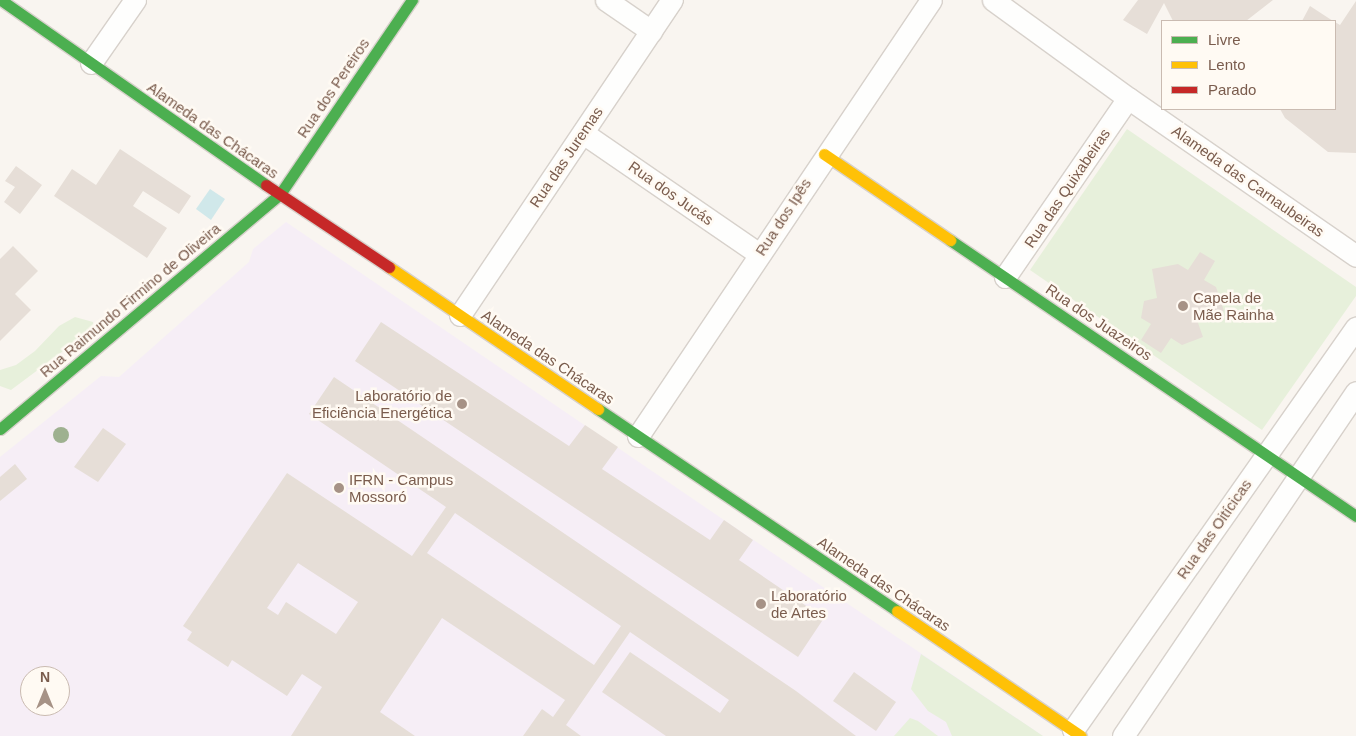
<!DOCTYPE html>
<meta charset="utf-8">
<style>
body{margin:0}
#map{position:relative;width:1356px;height:736px;overflow:hidden;background:#f9f5f0;font-family:Helvetica,sans-serif}
div>[style]{position:absolute}
.education>*{inset:0;background:#f6eef6}
.green>*{inset:0;background:#e7f0db}
.water>*{inset:0;background:#d0e8ea}
.building>*{inset:0;background:#e6ded7}
.roads{filter:drop-shadow(1px 0 #d7d1cb) drop-shadow(-1px 0 #d7d1cb) drop-shadow(0 1px #d7d1cb) drop-shadow(0 -1px #d7d1cb)}
.street>*{height:21px;margin:-10.5px;padding:0 10.5px;transform-origin:10.5px;border-radius:10.5px;background:#fefefd}
.fast>*{height:11px;margin:-5.5px;padding:0 5.5px;transform-origin:5.5px;border-radius:5.5px;background:#4caf50}
.slow>*{height:11px;margin:-5.5px;padding:0 5.5px;transform-origin:5.5px;border-radius:5.5px;background:#ffc107}
.jam>*{height:11px;margin:-5.5px;padding:0 5.5px;transform-origin:5.5px;border-radius:5.5px;background:#c62828}
.trees>*{width:16px;height:16px;margin:-8px;border-radius:50%;background:#9eb190}
.dots>*{width:14px;height:14px;translate:-50% -50%;box-sizing:border-box;border:2px solid #fffaf3;border-radius:50%}
span{translate:-50% -50%;white-space:nowrap;text-align:center;line-height:1.15;-webkit-text-stroke:5px #fffaf3;paint-order:stroke}
.street-label{font-size:15px;color:#7a5c4d}
.poi-label{font-size:15px;color:#7a5c4d}
.left{translate:0 -50%;text-align:left}
.right{translate:-100% -50%;text-align:right}
.legend{position:absolute;left:1161px;top:20px;width:175px;height:90px;box-sizing:border-box;background:#fffaf3;border:1px solid #cabbb1;margin:0;padding:6px 9px;list-style:none;font-size:15px;color:#7a5c4d}
.legend li{display:flex;align-items:center;gap:10px;height:25px}
.legend b{width:25px;border:1px solid #cabbb1}
.north{position:absolute;left:20px;top:666px;width:50px;height:50px;box-sizing:border-box;background:#fffaf3;border:1px solid #cabbb1;border-radius:50%;rotate:0deg;font-size:14px;font-weight:700;line-height:20px;text-align:center;color:#7a5c4d}
.north::after{content:'';display:block;margin:auto;width:18px;height:22px;background:#a69286;clip-path:polygon(50% 0,100% 100%,50% 72%,0 100%)}
</style>
<div id="map">
<div class="education">
<div style="clip-path:polygon(evenodd,286px 222px,724px 520px,1043px 736px,0 736px,0 457px,101px 376px,119px 377px,249px 262px,253px 249px,286px 222px,30px 676px,60px 676px,60px 706px,30px 706px,30px 676px)"></div>
</div>
<div class="green">
<div style="clip-path:polygon(1127px 129px,1356px 287px,1356px 296px,1262px 430px,1030px 270px)"></div>
<div style="clip-path:polygon(75px 317px,93px 322px,94px 328px,11px 390px,0 386px,0 370px,16px 365px,35px 351px,59px 326px)"></div>
<div style="clip-path:polygon(921px 654px,1043px 736px,952px 736px,946px 722px,928px 711px,911px 689px)"></div>
<div style="clip-path:polygon(910px 718px,918px 721px,938px 736px,894px 736px)"></div>
</div>
<div class="water">
<div style="clip-path:polygon(210px 189px,225px 199px,211px 220px,196px 209px)"></div>
</div>
<div class="building">
<div style="clip-path:polygon(1138px 0,1273px 0,1246px 21px,1173px 21px,1164px 3px,1147px 34px,1123px 20px)"></div>
<div style="clip-path:polygon(1356px 1px,1356px 153px,1328px 152px,1285px 118px,1280px 109px,1335px 109px,1335px 22px,1340px 25px)"></div>
<div style="clip-path:polygon(1310px 6px,1333px 21px,1302px 21px)"></div>
<div style="clip-path:polygon(120px 149px,191px 196px,179px 214px,143px 191px,133px 206px,167px 228px,147px 258px,54px 196px,72px 169px,96px 185px)"></div>
<div style="clip-path:polygon(16px 166px,42px 185px,20px 214px,4px 202px,15px 187px,5px 181px)"></div>
<div style="clip-path:polygon(13px 246px,38px 271px,15px 294px,31px 310px,0 341px,0 259px)"></div>
<div style="clip-path:polygon(1200px 252px,1215px 261px,1204px 280px,1216px 287px,1224px 311px,1197px 320px,1203px 337px,1182px 345px,1171px 338px,1161px 353px,1141px 340px,1151px 324px,1141px 318px,1144px 301px,1157px 298px,1152px 269px,1178px 264px,1188px 270px)"></div>
<div style="clip-path:polygon(381px 322px,569px 446px,585px 425px,618px 447px,602px 469px,710px 540px,724px 520px,753px 540px,739px 560px,824px 618px,798px 657px,355px 361px)"></div>
<div style="clip-path:polygon(evenodd,334px 377px,796px 691px,856px 736px,666px 736px,602px 692px,630px 652px,720px 713px,729px 700px,630px 632px,566px 725px,581px 736px,523px 736px,542px 709px,553px 717px,565px 700px,442px 618px,380px 712px,415px 736px,291px 736px,322px 687px,302px 674px,287px 696px,232px 660px,228px 667px,187px 640px,192px 632px,183px 626px,287px 473px,412px 556px,446px 507px,309px 414px,334px 377px,455px 513px,621px 626px,594px 665px,427px 553px,455px 513px,334px 377px,298px 563px,358px 602px,336px 634px,286px 602px,278px 615px,267px 608px,298px 563px)"></div>
<div style="clip-path:polygon(103px 428px,126px 444px,98px 482px,74px 467px)"></div>
<div style="clip-path:polygon(15px 464px,27px 479px,0 501px,0 477px)"></div>
<div style="clip-path:polygon(854px 672px,896px 702px,876px 731px,833px 701px)"></div>
</div>
<div class="roads">
<div class="street">
<div style="left:606px;top:0;width:55px;rotate:34.6deg"></div>
<div style="left:993px;top:0;width:167px;rotate:36deg"></div>
<div style="left:1128px;top:98px;width:277px;rotate:34.7deg"></div>
<div style="left:91px;top:63px;width:77px;rotate:-55.1deg"></div>
<div style="left:583px;top:133px;width:214px;rotate:34.5deg"></div>
<div style="left:1005px;top:277px;width:217px;rotate:-55.5deg"></div>
<div style="left:460px;top:315px;width:380px;rotate:-56.1deg"></div>
<div style="left:638px;top:436px;width:525px;rotate:-56.1deg"></div>
<div style="left:1073px;top:730px;width:492px;rotate:-54.9deg"></div>
<div style="left:1123px;top:736px;width:415px;rotate:-55.9deg"></div>
</div>
<div class="fast">
<div style="left:1px;top:0;width:323px;rotate:34.9deg"></div>
<div style="left:950px;top:240px;width:491px;rotate:34.2deg"></div>
<div style="left:598px;top:409px;width:361px;rotate:34deg"></div>
<div style="left:0;top:429px;width:366px;rotate:-40deg"></div>
<div style="left:280px;top:194px;width:235px;rotate:-55.8deg"></div>
</div>
<div class="slow">
<div style="left:824px;top:154px;width:153px;rotate:34.3deg"></div>
<div style="left:389px;top:267px;width:253px;rotate:34.2deg"></div>
<div style="left:897px;top:611px;width:222px;rotate:34.2deg"></div>
</div>
<div class="jam">
<div style="left:266px;top:185px;width:148px;rotate:33.7deg"></div>
</div>
</div>
<div class="trees">
<div style="left:61px;top:435px"></div>
</div>
<div class="dots">
<div style="left:1183px;top:306px;background:#a69286"></div>
<div style="left:462px;top:404px;background:#a69286"></div>
<div style="left:339px;top:488px;background:#a69286"></div>
<div style="left:761px;top:604px;background:#a69286"></div>
</div>
<div class="street-label">
<span style="left:333px;top:88px;rotate:-56deg">Rua dos Pereiros</span>
<span style="left:213px;top:130px;rotate:35deg">Alameda das Chácaras</span>
<span style="left:566px;top:157px;rotate:-56deg">Rua das Juremas</span>
<span style="left:1248px;top:181px;rotate:35deg">Alameda das Carnaubeiras</span>
<span style="left:1067px;top:188px;rotate:-56deg">Rua das Quixabeiras</span>
<span style="left:671px;top:193px;rotate:35deg">Rua dos Jucás</span>
<span style="left:783px;top:217px;rotate:-57deg">Rua dos Ipês</span>
<span style="left:130px;top:300px;rotate:-40deg">Rua Raimundo Firmino de Oliveira</span>
<span style="left:1099px;top:322px;rotate:34deg">Rua dos Juazeiros</span>
<span style="left:548px;top:357px;rotate:34deg">Alameda das Chácaras</span>
<span style="left:1214px;top:529px;rotate:-55deg">Rua das Oitícicas</span>
<span style="left:884px;top:584px;rotate:34deg">Alameda das Chácaras</span>
</div>
<div class="poi-label">
<span class="left" style="left:1193px;top:306px">Capela de<br>Mãe Rainha</span>
<span class="right" style="left:452px;top:404px">Laboratório de<br>Eficiência Energética</span>
<span class="left" style="left:349px;top:488px">IFRN - Campus<br>Mossoró</span>
<span class="left" style="left:771px;top:604px">Laboratório<br>de Artes</span>
</div>
<ul class="legend">
<li><b style="height:6px;background:#4caf50"></b>Livre</li>
<li><b style="height:6px;background:#ffc107"></b>Lento</li>
<li><b style="height:6px;background:#c62828"></b>Parado</li>
</ul>
<div class="north">N</div>
</div>
